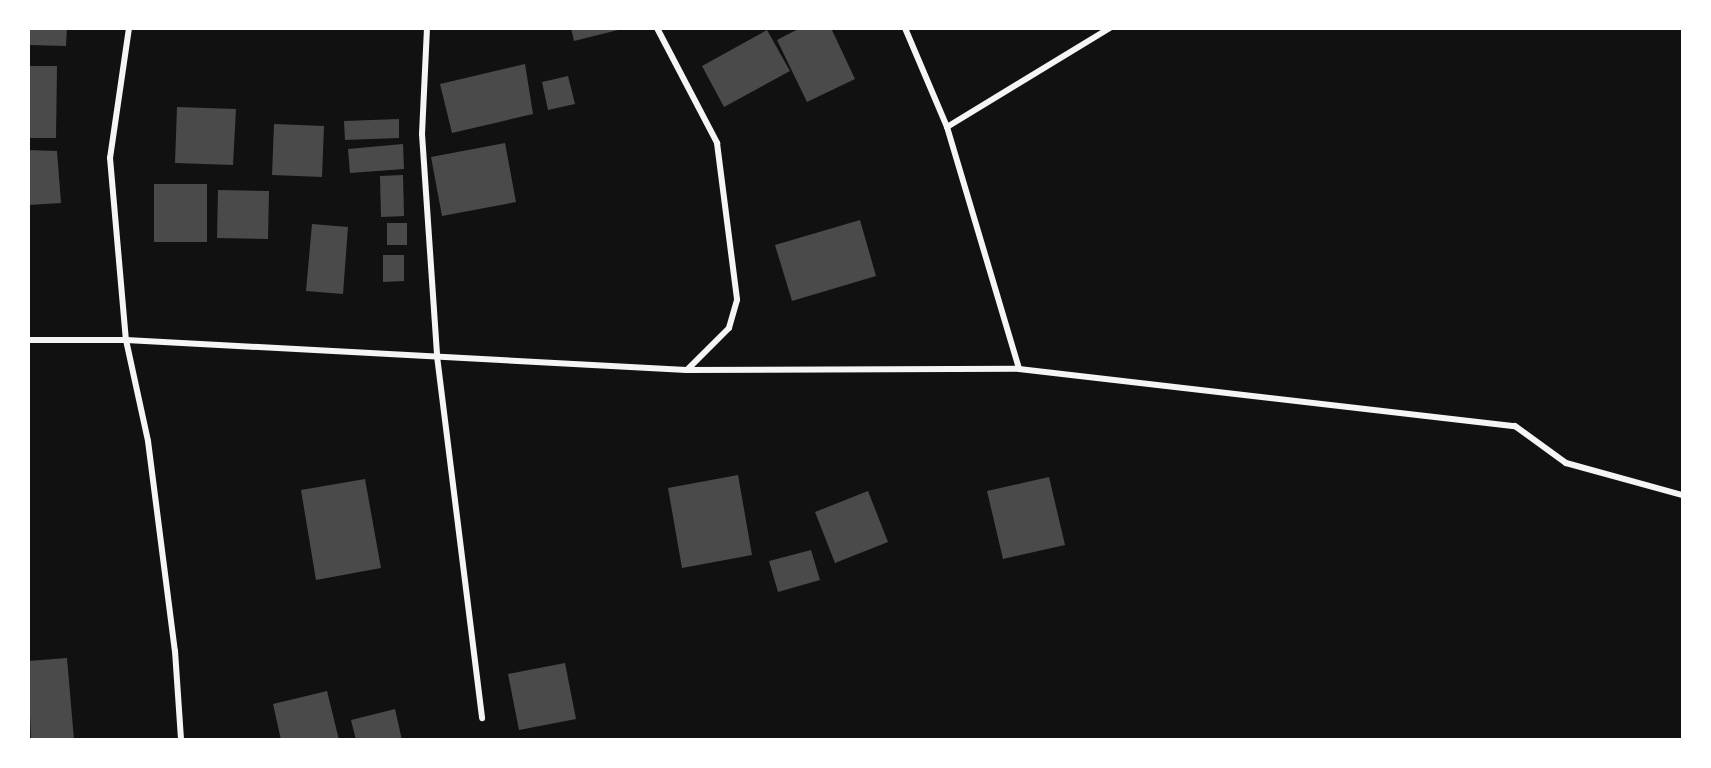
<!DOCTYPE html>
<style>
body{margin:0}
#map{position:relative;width:1711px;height:768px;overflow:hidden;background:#111;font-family:"Alegreya Sans",sans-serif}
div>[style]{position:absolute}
.building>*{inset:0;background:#4a4a4a}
.minor>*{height:6px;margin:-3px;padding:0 3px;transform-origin:3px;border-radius:3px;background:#f5f5f5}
span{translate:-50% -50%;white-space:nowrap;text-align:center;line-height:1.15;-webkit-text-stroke:4.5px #fff;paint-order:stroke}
.frame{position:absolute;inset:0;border:30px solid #fff;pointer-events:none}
</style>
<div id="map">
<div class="building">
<div style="clip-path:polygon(28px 28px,67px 28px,66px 46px,28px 45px)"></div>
<div style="clip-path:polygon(571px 28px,622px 28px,622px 29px,574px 41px)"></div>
<div style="clip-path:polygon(800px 28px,831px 28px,855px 79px,807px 102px,777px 40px)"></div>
<div style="clip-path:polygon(767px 30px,790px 71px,724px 107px,702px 66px)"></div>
<div style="clip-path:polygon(525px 64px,533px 114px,452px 133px,440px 84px)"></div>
<div style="clip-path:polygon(28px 66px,57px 66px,56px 138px,28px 138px)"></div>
<div style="clip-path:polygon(568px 76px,575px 104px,548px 110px,542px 82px)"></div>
<div style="clip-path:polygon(177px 107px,236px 109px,233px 165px,175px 163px)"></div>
<div style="clip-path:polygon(399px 119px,399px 138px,345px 140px,344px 121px)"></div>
<div style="clip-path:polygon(274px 124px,324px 126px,322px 177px,272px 175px)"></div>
<div style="clip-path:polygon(505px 143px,516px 202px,442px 216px,431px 157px)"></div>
<div style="clip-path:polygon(403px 144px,404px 169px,350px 173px,348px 149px)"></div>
<div style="clip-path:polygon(28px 150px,57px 151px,61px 203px,28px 205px)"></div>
<div style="clip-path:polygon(403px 175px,404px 216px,381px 217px,380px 176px)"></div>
<div style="clip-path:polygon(154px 184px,207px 184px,207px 242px,154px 242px)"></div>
<div style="clip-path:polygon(218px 190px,269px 191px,268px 239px,217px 238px)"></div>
<div style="clip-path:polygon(860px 220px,876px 276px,792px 301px,775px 245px)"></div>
<div style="clip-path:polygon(387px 223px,407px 223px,407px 245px,387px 245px)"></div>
<div style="clip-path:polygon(312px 224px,348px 227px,343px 294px,306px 291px)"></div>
<div style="clip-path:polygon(383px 255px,404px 255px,404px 281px,383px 282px)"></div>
<div style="clip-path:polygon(738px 475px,752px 555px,682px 568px,668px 488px)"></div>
<div style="clip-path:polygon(1049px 477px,1065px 545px,1003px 559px,987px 491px)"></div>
<div style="clip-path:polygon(365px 479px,381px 568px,316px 580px,301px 490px)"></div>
<div style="clip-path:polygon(868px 491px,888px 542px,835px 563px,815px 512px)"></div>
<div style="clip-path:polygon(811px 550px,820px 580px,778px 592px,769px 561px)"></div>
<div style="clip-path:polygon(67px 658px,74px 740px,31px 740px,28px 661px)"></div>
<div style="clip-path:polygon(565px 663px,576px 719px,519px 730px,508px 674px)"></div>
<div style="clip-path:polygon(327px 691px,339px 740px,281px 740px,273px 704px)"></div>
<div style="clip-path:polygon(395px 709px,402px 740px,356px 740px,351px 720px)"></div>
</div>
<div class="minor">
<div style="left:129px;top:28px;width:131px;rotate:98.3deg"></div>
<div style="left:110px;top:158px;width:183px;rotate:85deg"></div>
<div style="left:126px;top:340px;width:103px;rotate:77.7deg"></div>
<div style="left:148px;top:441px;width:212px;rotate:82.7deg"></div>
<div style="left:175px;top:651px;width:89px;rotate:86.1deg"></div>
<div style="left:427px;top:28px;width:106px;rotate:92.7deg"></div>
<div style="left:422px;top:134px;width:223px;rotate:86.1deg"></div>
<div style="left:437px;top:356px;width:365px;rotate:82.9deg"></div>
<div style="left:657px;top:28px;width:130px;rotate:62.4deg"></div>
<div style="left:717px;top:143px;width:158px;rotate:82.7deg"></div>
<div style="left:737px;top:300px;width:29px;rotate:106deg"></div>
<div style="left:729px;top:328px;width:59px;rotate:135deg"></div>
<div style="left:905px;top:28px;width:108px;rotate:67deg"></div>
<div style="left:947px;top:127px;width:252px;rotate:73.4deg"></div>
<div style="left:947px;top:127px;width:191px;rotate:-31.3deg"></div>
<div style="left:28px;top:340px;width:98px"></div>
<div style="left:126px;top:340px;width:561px;rotate:3.07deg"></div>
<div style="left:686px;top:370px;width:333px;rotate:-0.2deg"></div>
<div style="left:1019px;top:369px;width:499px;rotate:6.6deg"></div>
<div style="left:1515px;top:426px;width:63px;rotate:36deg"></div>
<div style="left:1566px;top:463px;width:120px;rotate:15.4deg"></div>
</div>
<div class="frame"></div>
</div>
